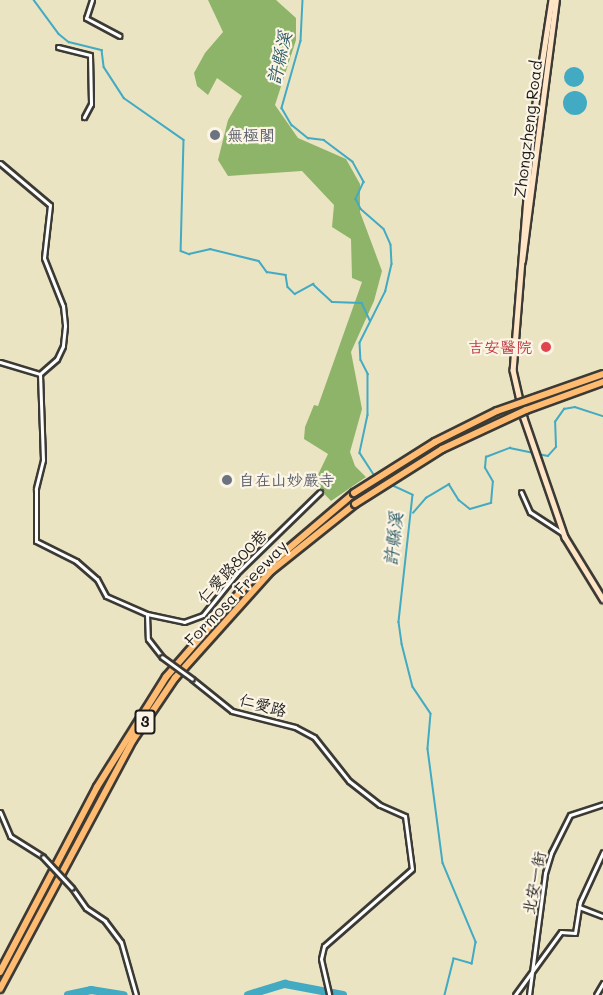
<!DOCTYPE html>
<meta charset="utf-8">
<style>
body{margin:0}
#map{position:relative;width:603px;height:995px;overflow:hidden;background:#ebe4c2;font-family:Mali,"LXGW WenKai TC",sans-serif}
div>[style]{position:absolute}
.forest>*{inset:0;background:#8db469}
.water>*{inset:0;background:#42aac2}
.round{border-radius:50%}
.stream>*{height:1.5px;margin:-0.75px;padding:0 0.75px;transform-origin:0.75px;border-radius:0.75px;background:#42aac2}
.river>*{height:8px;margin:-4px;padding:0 4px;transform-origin:4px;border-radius:4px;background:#42aac2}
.roads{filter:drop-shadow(2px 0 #3b3a35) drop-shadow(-2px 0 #3b3a35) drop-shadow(0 2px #3b3a35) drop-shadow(0 -2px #3b3a35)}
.minor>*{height:3px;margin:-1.5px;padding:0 1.5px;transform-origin:1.5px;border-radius:1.5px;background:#fff}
.secondary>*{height:4.5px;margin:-2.25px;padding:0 2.25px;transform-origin:2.25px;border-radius:2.25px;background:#ffe4c6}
.motorway>*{height:6px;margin:-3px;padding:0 3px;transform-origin:3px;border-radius:3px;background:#ffbb71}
.bridges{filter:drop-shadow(2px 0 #3b3a35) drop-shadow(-2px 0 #3b3a35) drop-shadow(0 2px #3b3a35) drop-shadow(0 -2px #3b3a35)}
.minor-bridge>*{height:3px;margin:-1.5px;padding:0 1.5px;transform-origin:1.5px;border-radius:1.5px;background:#fff}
.motorway-bridge>*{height:6px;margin:-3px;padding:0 3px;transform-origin:3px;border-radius:3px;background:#ffbb71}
.dots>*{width:16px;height:16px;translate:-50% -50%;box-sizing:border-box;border:3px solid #fcf5e5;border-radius:50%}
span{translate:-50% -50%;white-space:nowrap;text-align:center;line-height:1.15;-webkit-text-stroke:4.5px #fcf5e5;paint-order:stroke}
.shield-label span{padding:2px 4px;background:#fcf5e5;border:2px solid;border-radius:4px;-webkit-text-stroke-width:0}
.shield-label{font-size:15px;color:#1c1c1c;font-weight:700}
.street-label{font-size:16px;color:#1c1c1c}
.worship-label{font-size:16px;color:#5b616d}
.left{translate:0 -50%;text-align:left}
.health-label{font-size:16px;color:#be3a42}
.right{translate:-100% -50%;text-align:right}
.water-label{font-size:18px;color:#2d5c67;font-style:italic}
</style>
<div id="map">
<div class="forest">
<div style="clip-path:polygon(208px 0,276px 0,296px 18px,296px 40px,275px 105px,298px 138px,346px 159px,360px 184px,360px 212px,382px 271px,374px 301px,351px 352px,362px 409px,350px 452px,355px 466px,366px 477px,331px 501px,314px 483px,328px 454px,304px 439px,305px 427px,314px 405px,318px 406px,362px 282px,352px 278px,351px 239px,332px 227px,334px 205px,302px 171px,228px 176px,218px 160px,228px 120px,242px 96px,217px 78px,208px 95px,197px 86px,194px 73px,205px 53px,223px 32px)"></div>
</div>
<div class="water">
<div class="round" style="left:564px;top:67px;width:20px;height:20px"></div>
<div class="round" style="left:563px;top:91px;width:24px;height:24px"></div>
</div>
<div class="stream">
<div style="left:34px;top:0;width:42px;rotate:53.7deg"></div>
<div style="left:59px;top:34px;width:13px;rotate:39deg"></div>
<div style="left:69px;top:42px;width:34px;rotate:14deg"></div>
<div style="left:102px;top:50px;width:17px;rotate:83deg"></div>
<div style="left:104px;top:67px;width:37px;rotate:57deg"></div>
<div style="left:124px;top:98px;width:73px;rotate:35deg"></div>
<div style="left:184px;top:140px;width:111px;rotate:91.5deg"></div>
<div style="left:181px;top:251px;width:9px;rotate:21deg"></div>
<div style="left:189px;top:254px;width:22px;rotate:-13deg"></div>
<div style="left:210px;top:249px;width:50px;rotate:13.8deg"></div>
<div style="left:259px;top:261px;width:14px;rotate:54deg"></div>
<div style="left:267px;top:272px;width:19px;rotate:9deg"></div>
<div style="left:286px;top:275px;width:12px;rotate:81deg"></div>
<div style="left:288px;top:287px;width:10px;rotate:45deg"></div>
<div style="left:295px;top:294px;width:21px;rotate:-29deg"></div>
<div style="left:313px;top:284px;width:26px;rotate:43deg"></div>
<div style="left:332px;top:302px;width:30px;rotate:2deg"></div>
<div style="left:362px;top:303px;width:19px;rotate:65deg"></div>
<div style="left:303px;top:0;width:41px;rotate:92.8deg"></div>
<div style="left:301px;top:41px;width:70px;rotate:105.8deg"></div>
<div style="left:282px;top:108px;width:20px;rotate:60deg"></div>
<div style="left:292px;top:125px;width:21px;rotate:39deg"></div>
<div style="left:308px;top:138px;width:16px;rotate:7deg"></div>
<div style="left:324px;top:140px;width:36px;rotate:37deg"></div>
<div style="left:353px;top:162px;width:23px;rotate:61deg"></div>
<div style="left:364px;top:182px;width:19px;rotate:115deg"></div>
<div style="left:356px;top:199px;width:11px;rotate:63deg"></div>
<div style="left:361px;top:209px;width:30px;rotate:41deg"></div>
<div style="left:384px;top:229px;width:17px;rotate:66deg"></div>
<div style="left:391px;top:245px;width:19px;rotate:87deg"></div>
<div style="left:392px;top:264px;width:28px;rotate:103deg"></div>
<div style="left:386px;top:291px;width:58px;rotate:116.6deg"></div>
<div style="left:360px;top:343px;width:17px;rotate:87deg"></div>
<div style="left:361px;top:360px;width:16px;rotate:63deg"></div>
<div style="left:368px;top:374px;width:41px;rotate:90deg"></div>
<div style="left:368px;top:415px;width:39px;rotate:102deg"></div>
<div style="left:360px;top:453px;width:27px;rotate:57deg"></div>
<div style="left:538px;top:454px;width:10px;rotate:11deg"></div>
<div style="left:548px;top:456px;width:12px;rotate:-48deg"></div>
<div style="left:556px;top:447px;width:25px;rotate:-92deg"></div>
<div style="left:555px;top:422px;width:16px;rotate:-55deg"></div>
<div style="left:564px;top:409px;width:11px;rotate:-10deg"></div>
<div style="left:575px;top:407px;width:29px;rotate:18deg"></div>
<div style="left:392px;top:485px;width:23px;rotate:25deg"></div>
<div style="left:413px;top:495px;width:128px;rotate:96.3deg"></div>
<div style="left:399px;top:622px;width:22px;rotate:82deg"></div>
<div style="left:402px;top:644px;width:44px;rotate:75.7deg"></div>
<div style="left:413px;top:687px;width:32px;rotate:56deg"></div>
<div style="left:431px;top:714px;width:35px;rotate:95deg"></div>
<div style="left:428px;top:749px;width:115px;rotate:82.5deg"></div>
<div style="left:443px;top:863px;width:86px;rotate:67.3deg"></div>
<div style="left:476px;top:942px;width:22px;rotate:100deg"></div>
<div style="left:472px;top:964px;width:19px;rotate:-164deg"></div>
<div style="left:454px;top:959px;width:37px;rotate:104deg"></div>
<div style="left:413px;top:513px;width:20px;rotate:-49deg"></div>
<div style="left:426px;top:498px;width:27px;rotate:-31deg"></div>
<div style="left:449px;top:484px;width:19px;rotate:58deg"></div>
<div style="left:459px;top:500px;width:14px;rotate:39deg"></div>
<div style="left:470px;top:509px;width:22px;rotate:-16deg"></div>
<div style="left:491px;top:503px;width:21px;rotate:-85deg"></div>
<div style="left:493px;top:482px;width:16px;rotate:-120deg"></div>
<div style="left:485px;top:468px;width:11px;rotate:-85deg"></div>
<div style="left:486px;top:457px;width:26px;rotate:-21deg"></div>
<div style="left:510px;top:448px;width:24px;rotate:12deg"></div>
</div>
<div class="river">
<div style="left:68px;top:995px;width:24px;rotate:-12deg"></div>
<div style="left:91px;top:990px;width:33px;rotate:9deg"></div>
<div style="left:248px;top:995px;width:39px;rotate:-17deg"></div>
<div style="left:285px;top:984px;width:59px;rotate:10.7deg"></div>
</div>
<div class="roads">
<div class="minor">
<div style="left:92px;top:0;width:19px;rotate:108deg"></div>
<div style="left:86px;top:18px;width:38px;rotate:28deg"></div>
<div style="left:58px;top:47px;width:33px;rotate:14deg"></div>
<div style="left:90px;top:55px;width:49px;rotate:88.8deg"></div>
<div style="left:91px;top:104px;width:15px;rotate:118deg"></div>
<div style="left:0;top:163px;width:65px;rotate:40deg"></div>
<div style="left:50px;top:205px;width:53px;rotate:96.5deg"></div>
<div style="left:44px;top:258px;width:52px;rotate:68.4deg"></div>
<div style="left:63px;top:306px;width:20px;rotate:84deg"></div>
<div style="left:65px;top:326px;width:20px;rotate:96deg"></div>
<div style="left:63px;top:346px;width:14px;rotate:115deg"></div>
<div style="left:57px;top:359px;width:23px;rotate:139deg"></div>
<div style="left:0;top:362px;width:42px;rotate:16.7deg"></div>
<div style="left:40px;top:374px;width:86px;rotate:88deg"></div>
<div style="left:43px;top:460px;width:30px;rotate:104deg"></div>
<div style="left:36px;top:489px;width:52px;rotate:90deg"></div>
<div style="left:36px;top:541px;width:45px;rotate:26.6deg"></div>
<div style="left:76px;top:561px;width:28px;rotate:41deg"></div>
<div style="left:97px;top:579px;width:19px;rotate:62deg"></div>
<div style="left:106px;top:596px;width:45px;rotate:23.7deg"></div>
<div style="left:147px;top:614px;width:25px;rotate:88deg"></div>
<div style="left:148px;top:639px;width:23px;rotate:52deg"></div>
<div style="left:521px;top:492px;width:22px;rotate:66deg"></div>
<div style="left:530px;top:512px;width:38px;rotate:33deg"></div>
<div style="left:147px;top:614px;width:38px;rotate:12deg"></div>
<div style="left:184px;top:622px;width:20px;rotate:-20deg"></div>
<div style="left:203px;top:615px;width:54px;rotate:-51deg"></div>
<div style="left:237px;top:573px;width:116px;rotate:-44.3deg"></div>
<div style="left:192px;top:679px;width:51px;rotate:38.7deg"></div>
<div style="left:232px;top:711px;width:65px;rotate:14.3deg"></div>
<div style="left:295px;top:727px;width:21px;rotate:28deg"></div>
<div style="left:314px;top:737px;width:56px;rotate:51.5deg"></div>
<div style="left:349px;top:781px;width:39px;rotate:38deg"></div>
<div style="left:380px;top:805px;width:27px;rotate:24deg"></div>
<div style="left:405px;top:816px;width:53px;rotate:82.5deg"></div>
<div style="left:412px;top:869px;width:117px;rotate:138.8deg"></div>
<div style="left:324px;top:946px;width:13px;rotate:103deg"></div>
<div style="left:321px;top:959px;width:37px;rotate:77deg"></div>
<div style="left:0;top:812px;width:26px;rotate:67deg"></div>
<div style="left:10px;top:836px;width:39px;rotate:32deg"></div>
<div style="left:72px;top:888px;width:24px;rotate:55deg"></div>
<div style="left:86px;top:908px;width:23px;rotate:34deg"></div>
<div style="left:105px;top:921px;width:26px;rotate:53deg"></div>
<div style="left:121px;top:942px;width:55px;rotate:74.2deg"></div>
<div style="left:579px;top:907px;width:26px;rotate:21deg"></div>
<div style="left:515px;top:995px;width:78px;rotate:-53.9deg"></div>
<div style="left:561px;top:932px;width:14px;rotate:4deg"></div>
<div style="left:575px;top:933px;width:31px;rotate:-81deg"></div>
<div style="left:580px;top:902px;width:55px;rotate:-65.3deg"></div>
<div style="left:529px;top:995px;width:123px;rotate:-82.5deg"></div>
<div style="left:545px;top:873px;width:21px;rotate:-73deg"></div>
<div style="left:551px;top:853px;width:42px;rotate:-63.4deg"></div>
<div style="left:570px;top:815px;width:35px;rotate:-18deg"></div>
<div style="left:596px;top:995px;width:14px;rotate:-60deg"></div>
</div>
<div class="secondary">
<div style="left:552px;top:0;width:124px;rotate:98.8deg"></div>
<div style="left:533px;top:123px;width:248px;rotate:94.6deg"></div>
<div style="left:513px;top:370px;width:49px;rotate:77.1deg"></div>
<div style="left:524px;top:418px;width:126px;rotate:71deg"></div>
<div style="left:565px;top:537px;width:73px;rotate:58.5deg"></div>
<div style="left:522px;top:261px;width:263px;rotate:-82.6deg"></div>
</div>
<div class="motorway">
<div style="left:0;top:972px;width:209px;rotate:-62.3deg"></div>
<div style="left:97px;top:787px;width:130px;rotate:-57.9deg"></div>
<div style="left:166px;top:677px;width:125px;rotate:-48.9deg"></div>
<div style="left:248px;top:583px;width:139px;rotate:-40.3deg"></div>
<div style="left:0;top:989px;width:282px;rotate:-61.9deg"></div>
<div style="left:133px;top:740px;width:75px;rotate:-55.9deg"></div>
<div style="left:175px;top:678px;width:144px;rotate:-48.1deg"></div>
<div style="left:271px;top:571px;width:107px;rotate:-38.6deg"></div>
</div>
</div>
<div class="bridges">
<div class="minor-bridge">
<div style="left:162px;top:657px;width:37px;rotate:36deg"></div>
<div style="left:43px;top:857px;width:42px;rotate:46.9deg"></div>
</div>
<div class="motorway-bridge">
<div style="left:354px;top:493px;width:96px;rotate:-32.2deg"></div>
<div style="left:435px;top:442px;width:69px;rotate:-26.6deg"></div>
<div style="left:497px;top:411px;width:112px;rotate:-19.2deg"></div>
<div style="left:355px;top:504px;width:103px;rotate:-32.3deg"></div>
<div style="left:442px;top:449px;width:93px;rotate:-24.9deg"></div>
<div style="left:526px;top:410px;width:82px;rotate:-20deg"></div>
</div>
</div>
<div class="dots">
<div style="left:215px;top:135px;background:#6b7280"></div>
<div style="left:546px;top:347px;background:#e0444e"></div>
<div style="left:227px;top:480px;background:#6b7280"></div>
</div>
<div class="shield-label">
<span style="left:145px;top:722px">3</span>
</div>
<div class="street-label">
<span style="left:528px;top:129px;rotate:-83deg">Zhongzheng Road</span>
<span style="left:232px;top:566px;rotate:-47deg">仁愛路800巷</span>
<span style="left:236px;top:593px;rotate:-46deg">Formosa Freeway</span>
<span style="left:263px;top:705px;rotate:15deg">仁愛路</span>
<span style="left:534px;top:883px;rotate:-79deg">北安一街</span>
</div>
<div class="worship-label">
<span class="left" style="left:227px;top:135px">無極閣</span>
<span class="left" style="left:239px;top:480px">自在山妙嚴寺</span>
</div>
<div class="health-label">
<span class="right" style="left:532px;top:347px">吉安醫院</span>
</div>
<div class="water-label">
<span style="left:279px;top:58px;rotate:-77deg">許縣溪</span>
<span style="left:393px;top:539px;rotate:-84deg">許縣溪</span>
</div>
</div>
